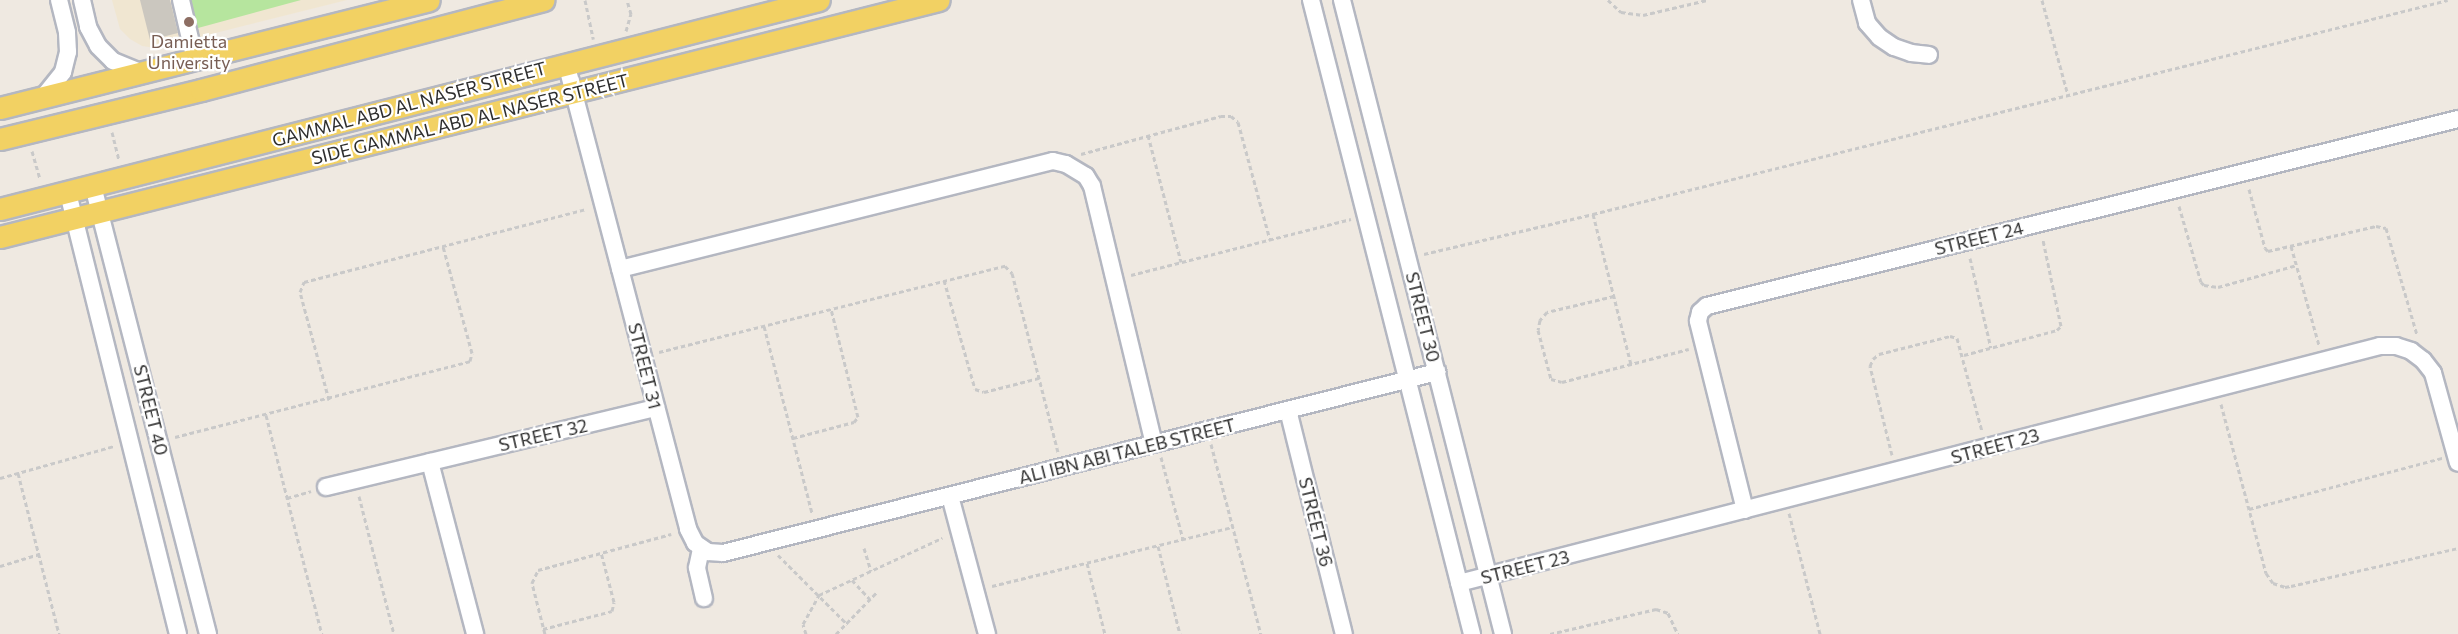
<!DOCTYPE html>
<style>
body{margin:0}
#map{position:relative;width:2458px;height:634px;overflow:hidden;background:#efe9e1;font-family:Commissioner,sans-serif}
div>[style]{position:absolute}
.education>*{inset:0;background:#f0e6d1}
.green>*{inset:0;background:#b6e59e}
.building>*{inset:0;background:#cbc7bf}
.path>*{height:3px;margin-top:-1.5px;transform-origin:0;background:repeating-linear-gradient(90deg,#c9c9c9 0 4.5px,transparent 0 7.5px)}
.roads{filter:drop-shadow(2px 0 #b4b7c1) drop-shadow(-2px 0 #b4b7c1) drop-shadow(0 2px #b4b7c1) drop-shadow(0 -2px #b4b7c1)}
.minor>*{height:16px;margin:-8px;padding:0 8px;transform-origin:8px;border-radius:8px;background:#fff}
.major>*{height:21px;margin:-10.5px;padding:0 10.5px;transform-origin:10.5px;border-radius:10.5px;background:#f2d163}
.dots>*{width:16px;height:16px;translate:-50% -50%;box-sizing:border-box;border:3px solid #fff;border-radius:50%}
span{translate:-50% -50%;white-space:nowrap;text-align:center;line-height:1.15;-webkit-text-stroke:4.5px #fff;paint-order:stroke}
.education-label{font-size:18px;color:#785e54}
.street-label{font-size:18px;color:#2e2e2e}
</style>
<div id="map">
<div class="education">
<div style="clip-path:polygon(112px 0,347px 0,156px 48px,142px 46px,130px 39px,120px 29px)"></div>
</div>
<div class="green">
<div style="clip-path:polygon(191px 0,301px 0,198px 28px)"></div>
</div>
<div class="building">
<div style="clip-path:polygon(140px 0,170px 0,178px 33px,150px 40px)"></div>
</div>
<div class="path">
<div style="left:585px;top:0;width:40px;rotate:78deg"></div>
<div style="left:1608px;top:0;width:18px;rotate:43deg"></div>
<div style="left:1621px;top:12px;width:22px;rotate:8deg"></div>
<div style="left:1643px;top:15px;width:66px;rotate:-13.2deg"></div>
<div style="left:2042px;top:0;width:98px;rotate:74.7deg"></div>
<div style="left:626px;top:31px;width:18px;rotate:-74deg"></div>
<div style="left:631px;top:14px;width:15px;rotate:-106deg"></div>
<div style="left:112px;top:132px;width:29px;rotate:76deg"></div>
<div style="left:1148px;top:135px;width:131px;rotate:75.4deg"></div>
<div style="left:32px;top:151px;width:29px;rotate:74deg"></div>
<div style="left:1081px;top:154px;width:145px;rotate:-15.2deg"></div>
<div style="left:1221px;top:116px;width:10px"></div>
<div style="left:1231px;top:116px;width:9px;rotate:41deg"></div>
<div style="left:1238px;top:122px;width:122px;rotate:74.8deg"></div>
<div style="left:2249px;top:189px;width:61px;rotate:74.8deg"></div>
<div style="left:2265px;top:248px;width:4px;rotate:45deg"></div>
<div style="left:2268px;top:251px;width:111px;rotate:-13deg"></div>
<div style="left:2376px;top:226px;width:10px;rotate:11deg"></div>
<div style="left:2386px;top:228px;width:111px;rotate:73.8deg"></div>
<div style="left:2179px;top:206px;width:79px;rotate:73.9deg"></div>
<div style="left:2201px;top:282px;width:4px;rotate:45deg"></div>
<div style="left:2204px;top:285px;width:14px;rotate:8deg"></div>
<div style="left:2218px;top:287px;width:82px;rotate:-15.6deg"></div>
<div style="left:1593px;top:214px;width:155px;rotate:75.8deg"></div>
<div style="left:2291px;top:246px;width:103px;rotate:74.2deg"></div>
<div style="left:1424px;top:254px;width:174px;rotate:-13.3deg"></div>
<div style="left:1593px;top:214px;width:881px;rotate:-14.05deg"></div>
<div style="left:1970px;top:258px;width:92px;rotate:76.9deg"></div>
<div style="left:1131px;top:275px;width:227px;rotate:-14.3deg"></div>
<div style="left:944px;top:280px;width:113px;rotate:74.1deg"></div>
<div style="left:975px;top:389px;width:9px;rotate:18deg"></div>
<div style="left:984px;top:392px;width:57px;rotate:-14.3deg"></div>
<div style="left:1614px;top:296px;width:69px;rotate:166.6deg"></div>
<div style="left:1547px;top:312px;width:11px;rotate:131deg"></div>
<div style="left:1540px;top:320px;width:10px;rotate:101deg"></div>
<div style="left:1538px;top:330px;width:51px;rotate:75.1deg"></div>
<div style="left:1551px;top:379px;width:11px;rotate:15deg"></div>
<div style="left:1562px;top:382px;width:131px;rotate:-14.6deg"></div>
<div style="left:764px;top:326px;width:193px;rotate:75.6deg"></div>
<div style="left:659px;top:352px;width:357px;rotate:-14deg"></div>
<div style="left:1005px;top:266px;width:10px;rotate:45deg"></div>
<div style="left:1012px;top:273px;width:185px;rotate:75.6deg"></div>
<div style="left:1964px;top:355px;width:96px;rotate:-15deg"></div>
<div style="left:2057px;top:330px;width:6px;rotate:-45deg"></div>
<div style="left:2061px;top:326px;width:88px;rotate:-101.8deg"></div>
<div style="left:329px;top:400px;width:112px;rotate:-105deg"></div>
<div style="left:300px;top:292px;width:11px;rotate:-68deg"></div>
<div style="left:304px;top:282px;width:292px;rotate:-14.5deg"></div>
<div style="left:2221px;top:404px;width:175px;rotate:75.1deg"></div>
<div style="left:2266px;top:573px;width:12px;rotate:55deg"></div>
<div style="left:2273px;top:583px;width:13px;rotate:18deg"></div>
<div style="left:2285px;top:587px;width:6px;rotate:-9deg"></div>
<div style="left:2291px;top:586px;width:171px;rotate:-12.8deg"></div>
<div style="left:266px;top:415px;width:226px;rotate:75.7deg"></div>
<div style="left:175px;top:437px;width:305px;rotate:-14.4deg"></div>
<div style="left:470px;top:361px;width:8px;rotate:-76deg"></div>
<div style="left:472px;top:353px;width:111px;rotate:-105.2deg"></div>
<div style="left:793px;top:438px;width:63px;rotate:-14.7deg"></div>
<div style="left:854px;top:422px;width:6px;rotate:-51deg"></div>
<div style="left:858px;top:417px;width:111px;rotate:-104deg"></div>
<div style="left:1211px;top:444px;width:196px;rotate:75.3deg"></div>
<div style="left:1892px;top:455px;width:92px;rotate:-103.9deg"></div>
<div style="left:1870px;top:366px;width:8px;rotate:-67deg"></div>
<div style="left:1873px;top:359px;width:8px;rotate:-40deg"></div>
<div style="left:1879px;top:354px;width:73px;rotate:-14.2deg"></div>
<div style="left:1950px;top:336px;width:7px;rotate:16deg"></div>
<div style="left:1957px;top:338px;width:96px;rotate:75deg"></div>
<div style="left:1161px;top:457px;width:85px;rotate:75deg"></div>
<div style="left:18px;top:473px;width:166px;rotate:75.7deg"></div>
<div style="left:0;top:478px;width:118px;rotate:-15.7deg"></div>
<div style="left:359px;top:496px;width:142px;rotate:75.8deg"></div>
<div style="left:287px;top:498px;width:25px;rotate:-16deg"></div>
<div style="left:2249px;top:509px;width:200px;rotate:-14.8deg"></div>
<div style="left:1789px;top:513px;width:125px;rotate:75.6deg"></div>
<div style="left:1158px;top:546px;width:91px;rotate:76deg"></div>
<div style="left:864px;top:548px;width:24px;rotate:73deg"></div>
<div style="left:778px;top:555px;width:98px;rotate:45deg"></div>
<div style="left:1087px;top:563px;width:73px;rotate:75.8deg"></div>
<div style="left:0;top:566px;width:41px;rotate:-17.1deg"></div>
<div style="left:852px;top:580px;width:26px;rotate:47deg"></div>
<div style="left:992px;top:586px;width:248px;rotate:-13.8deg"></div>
<div style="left:543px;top:629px;width:71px;rotate:-14.6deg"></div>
<div style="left:612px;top:611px;width:9px;rotate:-77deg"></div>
<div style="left:614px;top:602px;width:52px;rotate:-104.6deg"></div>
<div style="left:545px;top:634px;width:53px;rotate:-104.3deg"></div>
<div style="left:532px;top:583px;width:14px;rotate:-65deg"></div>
<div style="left:538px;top:570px;width:138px;rotate:-15.1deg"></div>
<div style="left:806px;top:634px;width:10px;rotate:-107deg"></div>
<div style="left:803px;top:624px;width:33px;rotate:-61deg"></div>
<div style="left:819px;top:595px;width:136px;rotate:-24.9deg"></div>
<div style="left:836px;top:634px;width:59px;rotate:-45.7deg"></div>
<div style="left:1550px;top:634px;width:109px;rotate:-13.3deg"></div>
<div style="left:1656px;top:609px;width:13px;rotate:18deg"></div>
<div style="left:1668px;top:613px;width:23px;rotate:65deg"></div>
</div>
<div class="roads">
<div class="minor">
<div style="left:82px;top:0;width:28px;rotate:77deg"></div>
<div style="left:88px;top:27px;width:21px;rotate:62deg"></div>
<div style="left:98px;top:46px;width:21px;rotate:45deg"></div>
<div style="left:113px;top:61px;width:31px;rotate:22deg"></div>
<div style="left:181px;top:0;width:62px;rotate:76.9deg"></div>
<div style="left:1311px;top:0;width:654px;rotate:75.75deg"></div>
<div style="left:1342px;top:0;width:654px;rotate:75.75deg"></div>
<div style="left:1861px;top:0;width:24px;rotate:75deg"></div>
<div style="left:1867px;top:23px;width:18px;rotate:49deg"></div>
<div style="left:1879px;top:37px;width:18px;rotate:34deg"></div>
<div style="left:1894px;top:47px;width:18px;rotate:19deg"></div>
<div style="left:1911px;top:53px;width:18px;rotate:6deg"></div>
<div style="left:566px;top:63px;width:482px;rotate:75.3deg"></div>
<div style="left:688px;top:529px;width:16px;rotate:63deg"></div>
<div style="left:695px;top:543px;width:16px;rotate:35deg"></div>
<div style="left:708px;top:552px;width:15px;rotate:4deg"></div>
<div style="left:723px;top:553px;width:737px;rotate:-14.22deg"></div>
<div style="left:43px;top:97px;width:32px;rotate:-51deg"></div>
<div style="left:63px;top:72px;width:21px;rotate:-76deg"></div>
<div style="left:68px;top:52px;width:20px;rotate:-93deg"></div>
<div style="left:67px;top:32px;width:33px;rotate:-104deg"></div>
<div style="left:93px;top:186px;width:463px;rotate:75.6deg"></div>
<div style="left:68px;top:193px;width:455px;rotate:76deg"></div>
<div style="left:620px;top:269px;width:446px;rotate:-14deg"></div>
<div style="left:1053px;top:161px;width:13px;rotate:13deg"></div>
<div style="left:1066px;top:164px;width:23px;rotate:31deg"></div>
<div style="left:1086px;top:176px;width:12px;rotate:59deg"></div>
<div style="left:1092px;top:186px;width:265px;rotate:76.5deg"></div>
<div style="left:1288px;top:410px;width:231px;rotate:76deg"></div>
<div style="left:430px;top:462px;width:178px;rotate:75.3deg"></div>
<div style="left:326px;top:487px;width:338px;rotate:-13.5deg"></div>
<div style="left:950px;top:496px;width:143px;rotate:75deg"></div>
<div style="left:1745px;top:510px;width:195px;rotate:-104deg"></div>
<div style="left:1698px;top:321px;width:9px;rotate:-77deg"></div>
<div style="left:1700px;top:312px;width:9px;rotate:-41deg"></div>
<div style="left:1707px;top:306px;width:774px;rotate:-13.98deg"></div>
<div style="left:701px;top:549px;width:19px;rotate:102deg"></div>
<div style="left:697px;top:568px;width:31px;rotate:77deg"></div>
<div style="left:1459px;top:583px;width:951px;rotate:-14.43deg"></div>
<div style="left:2380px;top:346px;width:16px"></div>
<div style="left:2396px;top:346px;width:16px;rotate:18deg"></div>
<div style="left:2411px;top:351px;width:15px;rotate:37deg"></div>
<div style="left:2423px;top:360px;width:16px;rotate:52deg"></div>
<div style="left:2433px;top:373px;width:93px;rotate:74.5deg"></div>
</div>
<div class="major">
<div style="left:0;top:108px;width:442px;rotate:-14.1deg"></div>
<div style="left:0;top:139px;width:207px;rotate:-13.7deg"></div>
<div style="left:201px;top:90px;width:354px;rotate:-14.7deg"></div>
<div style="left:0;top:209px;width:845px;rotate:-14.32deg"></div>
<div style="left:0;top:237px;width:968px;rotate:-14.17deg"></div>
</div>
</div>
<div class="dots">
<div style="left:189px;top:22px;background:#8d6e63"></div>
</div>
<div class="education-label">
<span style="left:189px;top:52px">Damietta<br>University</span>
</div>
<div class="street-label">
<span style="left:409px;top:104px;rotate:-15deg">GAMMAL ABD AL NASER STREET</span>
<span style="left:470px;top:119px;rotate:-14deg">SIDE GAMMAL ABD AL NASER STREET</span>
<span style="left:1979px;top:238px;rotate:-14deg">STREET 24</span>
<span style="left:1423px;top:317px;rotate:76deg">STREET 30</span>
<span style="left:645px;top:366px;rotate:76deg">STREET 31</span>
<span style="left:151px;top:410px;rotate:76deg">STREET 40</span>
<span style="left:543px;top:435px;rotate:-13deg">STREET 32</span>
<span style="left:1995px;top:446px;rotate:-15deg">STREET 23</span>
<span style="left:1127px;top:451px;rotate:-14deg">ALI IBN ABI TALEB STREET</span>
<span style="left:1316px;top:522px;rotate:76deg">STREET 36</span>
<span style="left:1525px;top:567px;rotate:-14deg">STREET 23</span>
</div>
</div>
